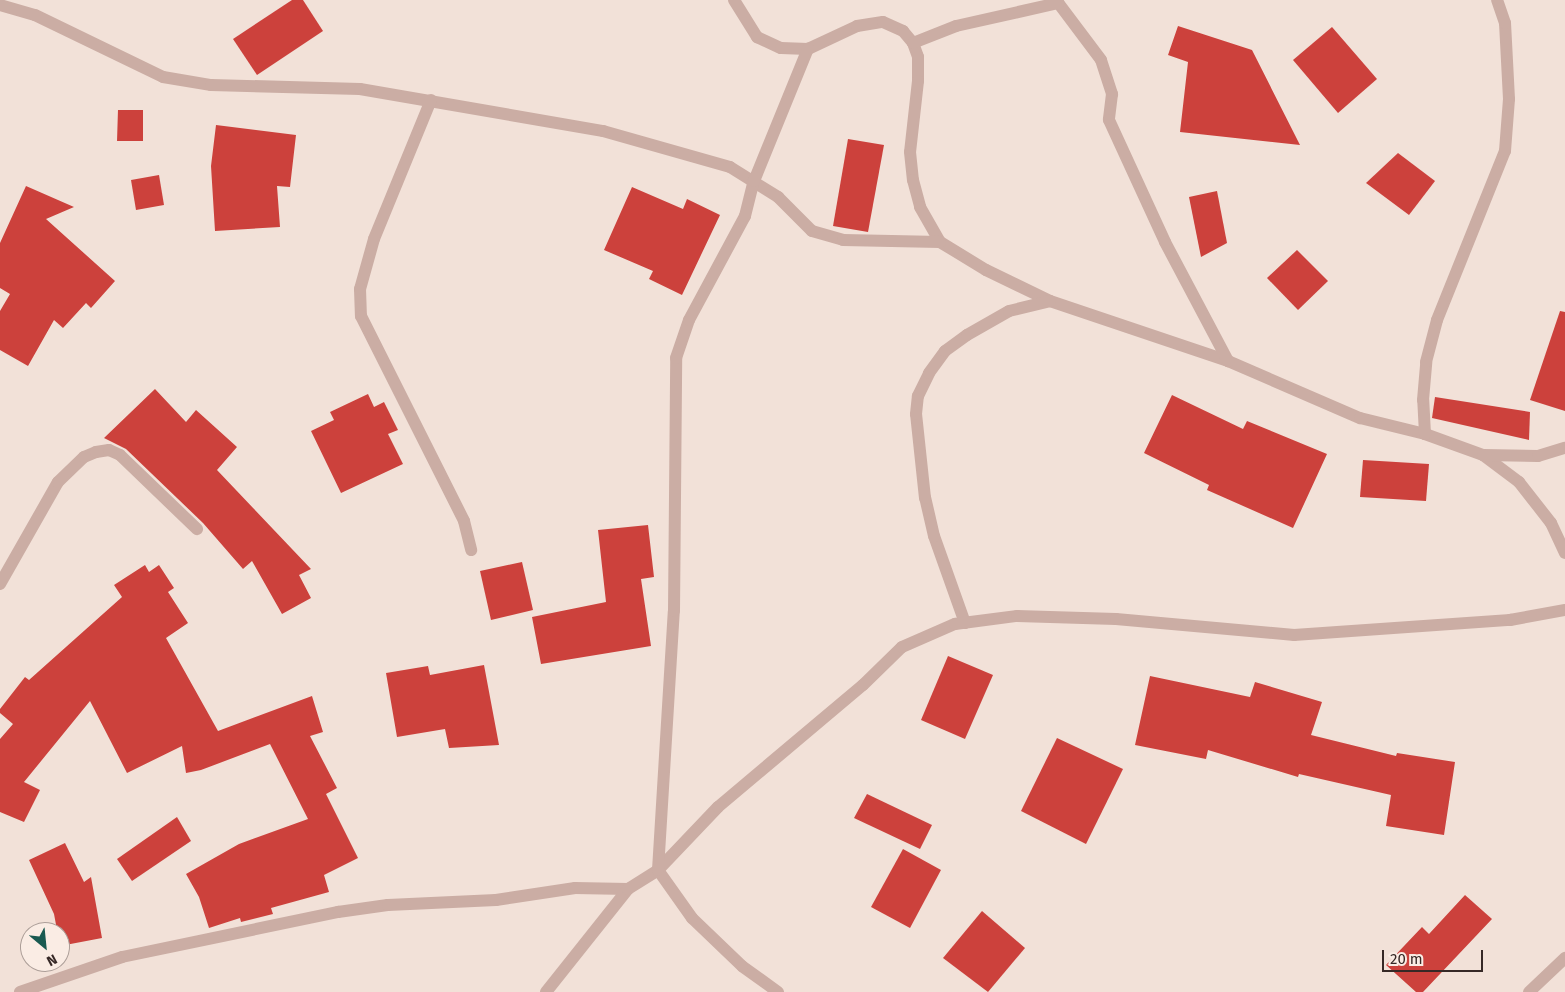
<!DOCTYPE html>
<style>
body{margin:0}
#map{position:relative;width:1565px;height:992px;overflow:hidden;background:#f2e1d8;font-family:"Fira Sans",sans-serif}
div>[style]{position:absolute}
.building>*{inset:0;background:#cc413c}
.minor>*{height:12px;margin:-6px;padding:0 6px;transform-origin:6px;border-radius:6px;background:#cbada4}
span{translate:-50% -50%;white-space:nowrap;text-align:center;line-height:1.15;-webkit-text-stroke:5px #faece4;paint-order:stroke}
.north{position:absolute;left:20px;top:922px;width:50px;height:50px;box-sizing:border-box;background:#faece4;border:1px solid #ac9e98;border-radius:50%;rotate:152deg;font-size:14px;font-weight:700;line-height:20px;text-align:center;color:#362826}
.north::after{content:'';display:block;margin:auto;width:18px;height:22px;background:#195950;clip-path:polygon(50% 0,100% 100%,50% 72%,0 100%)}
.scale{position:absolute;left:1382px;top:950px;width:101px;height:22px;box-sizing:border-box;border:2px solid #362826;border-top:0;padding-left:6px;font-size:15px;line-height:18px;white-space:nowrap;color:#362826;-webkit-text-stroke:4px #faece4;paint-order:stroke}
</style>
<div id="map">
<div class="building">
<div style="clip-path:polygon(292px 0,303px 0,323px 31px,257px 75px,233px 39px)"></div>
<div style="clip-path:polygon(1178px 26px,1252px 50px,1300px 145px,1180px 132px,1188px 62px,1168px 55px)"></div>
<div style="clip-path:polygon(1332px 27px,1377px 79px,1338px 113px,1293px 60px)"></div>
<div style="clip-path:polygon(118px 110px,143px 110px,143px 141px,117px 141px)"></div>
<div style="clip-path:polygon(216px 125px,296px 135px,290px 187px,277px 186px,280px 227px,215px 231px,211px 166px)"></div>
<div style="clip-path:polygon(848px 139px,884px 145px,868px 232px,833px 226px)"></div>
<div style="clip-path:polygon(1398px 153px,1435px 181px,1409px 215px,1366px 183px)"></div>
<div style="clip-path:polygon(159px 175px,164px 205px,136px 210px,131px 180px)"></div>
<div style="clip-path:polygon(26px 186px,74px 207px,46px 219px,115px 281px,91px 308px,86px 303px,63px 328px,54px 320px,28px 366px,0 350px,0 311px,10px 294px,0 288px,0 243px)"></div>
<div style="clip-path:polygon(632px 187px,683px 209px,687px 199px,720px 215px,682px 295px,649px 279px,653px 271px,604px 250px)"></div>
<div style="clip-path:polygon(1217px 191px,1227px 243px,1201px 257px,1189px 197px)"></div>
<div style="clip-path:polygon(1297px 250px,1328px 281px,1298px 310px,1267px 278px)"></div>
<div style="clip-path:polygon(1560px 311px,1565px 312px,1565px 411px,1530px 400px)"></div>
<div style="clip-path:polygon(155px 389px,186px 422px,196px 410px,237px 447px,217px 470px,311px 569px,299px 575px,311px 598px,282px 614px,252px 561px,243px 569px,203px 523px,126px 449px,104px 438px)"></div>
<div style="clip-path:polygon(368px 394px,374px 407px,384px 402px,398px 430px,388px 434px,403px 464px,341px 493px,311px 431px,334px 420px,330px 412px)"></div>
<div style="clip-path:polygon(1172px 395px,1243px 429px,1247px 421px,1327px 454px,1293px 528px,1207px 490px,1209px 485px,1144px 453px)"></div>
<div style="clip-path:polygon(1435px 397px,1530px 412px,1529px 440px,1432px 418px)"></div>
<div style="clip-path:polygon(1363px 460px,1429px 464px,1426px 501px,1360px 497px)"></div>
<div style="clip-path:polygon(648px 525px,654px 577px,641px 579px,651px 646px,541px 664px,532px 617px,606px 602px,598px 530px)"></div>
<div style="clip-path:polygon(522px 562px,533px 610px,491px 620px,480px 571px)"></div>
<div style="clip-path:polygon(145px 565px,149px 572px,159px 565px,174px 588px,168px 592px,188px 623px,166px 638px,218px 731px,312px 696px,323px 732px,310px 736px,337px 788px,326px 794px,358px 858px,324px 875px,329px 892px,271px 908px,273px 914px,241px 922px,240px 918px,209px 928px,199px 897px,186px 874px,239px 844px,308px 819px,270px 744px,201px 770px,186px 773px,182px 746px,127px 773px,90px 701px,24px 782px,40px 790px,24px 822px,0 812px,0 739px,13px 724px,0 713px,0 709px,25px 677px,29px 680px,122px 597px,114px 585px)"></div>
<div style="clip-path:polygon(948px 656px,993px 675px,965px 739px,921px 720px)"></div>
<div style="clip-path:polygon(484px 665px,499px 745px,449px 748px,445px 729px,397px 737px,386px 673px,428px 666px,430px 675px)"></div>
<div style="clip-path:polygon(1150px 676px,1250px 697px,1255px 682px,1322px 702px,1311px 735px,1396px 756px,1397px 753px,1455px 762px,1444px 835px,1386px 826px,1391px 795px,1299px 774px,1298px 777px,1208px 750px,1206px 759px,1135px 745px)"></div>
<div style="clip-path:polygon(1057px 738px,1123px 769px,1086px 844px,1021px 811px)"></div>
<div style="clip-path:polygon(867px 794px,932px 825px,920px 849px,854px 818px)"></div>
<div style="clip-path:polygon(177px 817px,191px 841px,132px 881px,117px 859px)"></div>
<div style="clip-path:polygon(65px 843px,84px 882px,91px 877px,102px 938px,60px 946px,54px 914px,29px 860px)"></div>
<div style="clip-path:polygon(903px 849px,941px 870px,910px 928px,871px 907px)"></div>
<div style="clip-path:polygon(1465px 895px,1492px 919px,1423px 992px,1416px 992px,1386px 965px,1422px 927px,1429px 934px)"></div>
<div style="clip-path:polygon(982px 911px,1025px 948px,988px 992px,943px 958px)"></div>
</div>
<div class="minor">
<div style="left:734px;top:0;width:44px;rotate:58.1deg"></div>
<div style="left:757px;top:37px;width:26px;rotate:25deg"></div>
<div style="left:781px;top:48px;width:27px;rotate:2deg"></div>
<div style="left:808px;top:49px;width:54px;rotate:-25.1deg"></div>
<div style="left:857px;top:26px;width:26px;rotate:-9deg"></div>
<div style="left:883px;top:22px;width:22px;rotate:24deg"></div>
<div style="left:903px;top:31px;width:16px;rotate:50deg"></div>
<div style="left:913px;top:43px;width:15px;rotate:70deg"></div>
<div style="left:918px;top:57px;width:24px;rotate:90deg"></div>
<div style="left:918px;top:81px;width:71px;rotate:96.4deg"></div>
<div style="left:910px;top:152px;width:28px;rotate:84deg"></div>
<div style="left:913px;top:180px;width:28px;rotate:75deg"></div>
<div style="left:920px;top:207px;width:40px;rotate:60.3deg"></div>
<div style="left:940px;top:242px;width:54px;rotate:31.3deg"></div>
<div style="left:986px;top:270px;width:71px;rotate:25.8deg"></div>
<div style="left:1050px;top:301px;width:188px;rotate:18.6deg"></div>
<div style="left:1228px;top:361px;width:144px;rotate:23.4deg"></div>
<div style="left:1360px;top:418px;width:67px;rotate:13.8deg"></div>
<div style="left:1425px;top:434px;width:62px;rotate:19.9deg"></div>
<div style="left:1483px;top:455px;width:45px;rotate:36.9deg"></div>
<div style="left:1519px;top:482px;width:52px;rotate:52deg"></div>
<div style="left:1551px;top:523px;width:33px;rotate:65deg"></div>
<div style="left:1056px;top:0;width:75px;rotate:53.1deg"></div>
<div style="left:1101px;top:60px;width:36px;rotate:72deg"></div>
<div style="left:1112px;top:94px;width:26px;rotate:97deg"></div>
<div style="left:1109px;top:120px;width:134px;rotate:65.3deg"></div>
<div style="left:1165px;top:242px;width:135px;rotate:62.1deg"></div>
<div style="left:0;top:5px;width:36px;rotate:16deg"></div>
<div style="left:35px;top:15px;width:142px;rotate:25.8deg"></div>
<div style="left:163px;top:77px;width:49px;rotate:9.5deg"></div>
<div style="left:211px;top:85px;width:149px;rotate:1.5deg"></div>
<div style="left:360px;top:89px;width:247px;rotate:9.8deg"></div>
<div style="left:603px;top:131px;width:132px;rotate:15.8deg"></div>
<div style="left:730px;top:167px;width:57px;rotate:32deg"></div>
<div style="left:778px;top:197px;width:48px;rotate:45deg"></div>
<div style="left:812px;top:231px;width:32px;rotate:16deg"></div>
<div style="left:843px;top:240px;width:97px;rotate:1.2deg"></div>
<div style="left:913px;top:43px;width:46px;rotate:-21.6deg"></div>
<div style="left:956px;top:26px;width:105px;rotate:-12.7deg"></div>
<div style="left:431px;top:100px;width:150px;rotate:112.3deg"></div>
<div style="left:374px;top:239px;width:52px;rotate:105.6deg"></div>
<div style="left:360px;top:289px;width:27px;rotate:88deg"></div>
<div style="left:361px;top:316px;width:229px;rotate:63.3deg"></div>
<div style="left:464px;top:521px;width:30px;rotate:76deg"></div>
<div style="left:1425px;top:434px;width:34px;rotate:-93deg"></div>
<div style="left:1423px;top:400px;width:38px;rotate:-85deg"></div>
<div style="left:1426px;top:362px;width:43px;rotate:-75.3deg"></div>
<div style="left:1437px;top:320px;width:182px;rotate:-68.1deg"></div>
<div style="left:1505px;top:151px;width:52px;rotate:-85.6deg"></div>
<div style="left:1509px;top:99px;width:76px;rotate:-93deg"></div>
<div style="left:1505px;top:23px;width:24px;rotate:-109deg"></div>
<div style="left:1483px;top:455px;width:55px;rotate:1deg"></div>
<div style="left:1538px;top:456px;width:28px;rotate:-17deg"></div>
<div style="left:0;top:584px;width:117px;rotate:-60.4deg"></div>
<div style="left:58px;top:482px;width:36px;rotate:-44deg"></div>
<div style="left:84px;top:457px;width:13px;rotate:-23deg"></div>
<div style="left:96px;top:452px;width:13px;rotate:-9deg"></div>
<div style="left:109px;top:450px;width:12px;rotate:24deg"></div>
<div style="left:120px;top:455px;width:107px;rotate:43.9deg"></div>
<div style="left:965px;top:623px;width:92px;rotate:-109.6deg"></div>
<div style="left:934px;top:536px;width:39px;rotate:-103deg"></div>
<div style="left:925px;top:498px;width:84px;rotate:-96.1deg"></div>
<div style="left:916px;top:414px;width:18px;rotate:-84deg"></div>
<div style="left:918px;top:396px;width:25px;rotate:-64deg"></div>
<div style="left:929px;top:373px;width:27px;rotate:-54deg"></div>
<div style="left:945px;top:351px;width:27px;rotate:-36deg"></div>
<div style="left:967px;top:335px;width:48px;rotate:-29.7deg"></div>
<div style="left:1009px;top:311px;width:42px;rotate:-13.7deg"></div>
<div style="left:20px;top:992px;width:108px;rotate:-18.9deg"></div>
<div style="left:122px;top:957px;width:221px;rotate:-11.8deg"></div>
<div style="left:338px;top:912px;width:50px;rotate:-8deg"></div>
<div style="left:388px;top:905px;width:108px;rotate:-2.7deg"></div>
<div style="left:496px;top:900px;width:80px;rotate:-8.6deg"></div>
<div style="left:575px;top:888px;width:53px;rotate:1.1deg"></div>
<div style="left:546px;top:992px;width:132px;rotate:-51.5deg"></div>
<div style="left:628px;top:889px;width:36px;rotate:-32deg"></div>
<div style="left:658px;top:870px;width:87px;rotate:-46.4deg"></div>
<div style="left:718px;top:807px;width:189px;rotate:-40.1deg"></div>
<div style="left:863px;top:685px;width:54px;rotate:-44.3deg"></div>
<div style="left:902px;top:647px;width:58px;rotate:-23.5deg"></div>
<div style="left:955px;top:624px;width:63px;rotate:-7.4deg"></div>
<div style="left:1017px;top:616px;width:99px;rotate:1.7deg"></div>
<div style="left:1116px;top:619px;width:179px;rotate:5.1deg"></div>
<div style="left:1294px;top:635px;width:217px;rotate:-4deg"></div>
<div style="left:1510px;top:620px;width:56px;rotate:-10.3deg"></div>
<div style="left:778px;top:992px;width:44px;rotate:-144.2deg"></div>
<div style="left:742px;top:966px;width:69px;rotate:-136.2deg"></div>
<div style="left:692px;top:918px;width:59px;rotate:-125.3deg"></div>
<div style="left:658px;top:870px;width:259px;rotate:-86.5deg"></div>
<div style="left:674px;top:611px;width:253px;rotate:-89.5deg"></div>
<div style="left:676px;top:358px;width:40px;rotate:-71.1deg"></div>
<div style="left:689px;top:320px;width:118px;rotate:-61.7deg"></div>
<div style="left:745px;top:216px;width:36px;rotate:-76deg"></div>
<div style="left:754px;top:181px;width:143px;rotate:-67.8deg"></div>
<div style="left:1529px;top:992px;width:50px;rotate:-43.4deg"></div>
</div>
<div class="north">N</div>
<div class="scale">20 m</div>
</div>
